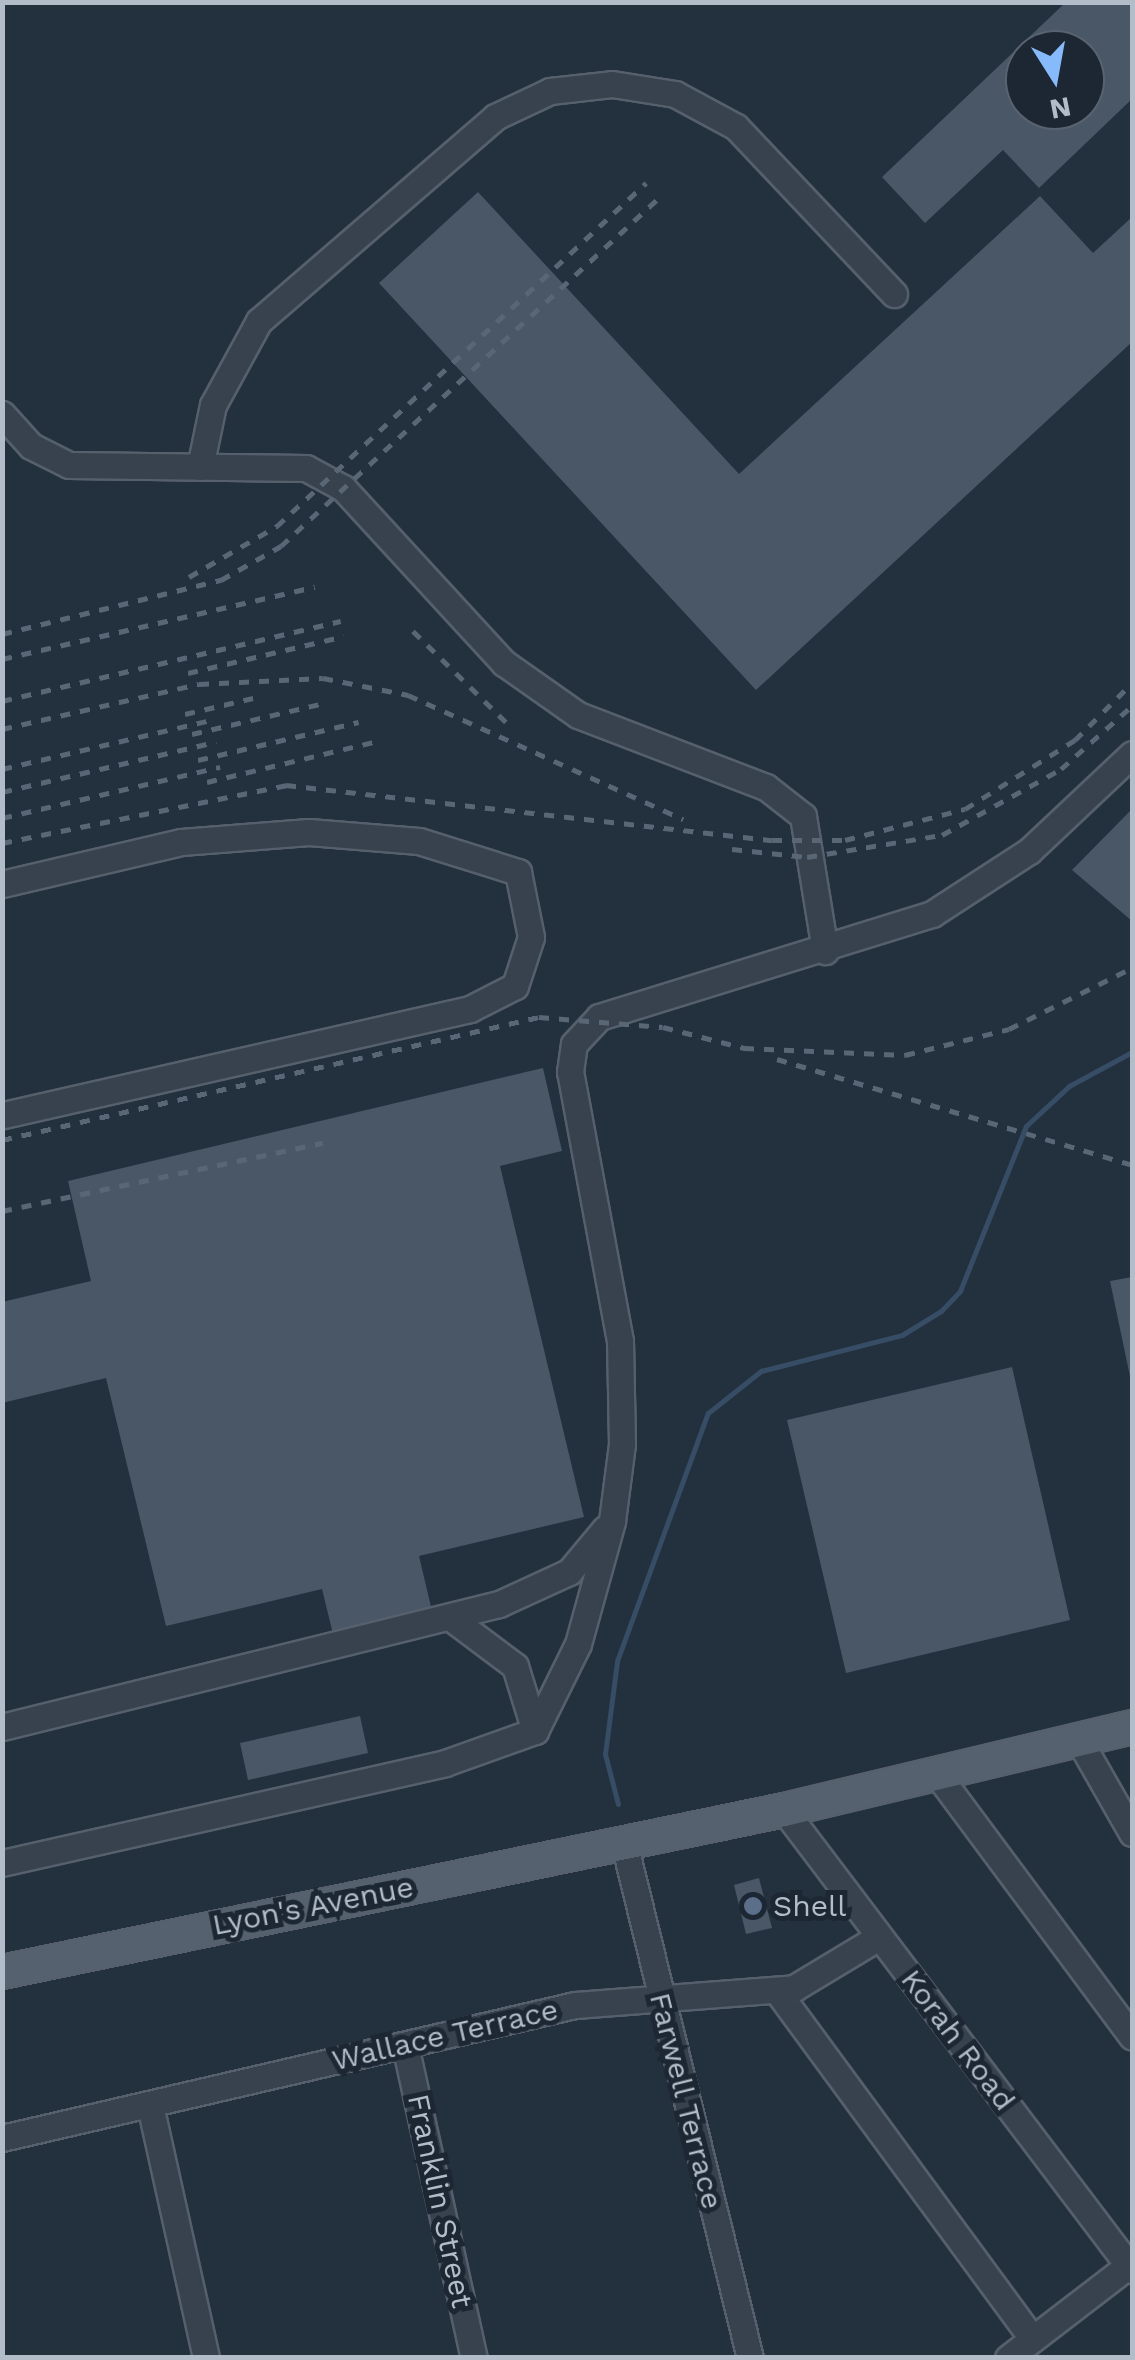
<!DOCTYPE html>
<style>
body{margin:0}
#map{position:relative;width:1135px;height:2360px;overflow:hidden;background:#23303e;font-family:"Work Sans",sans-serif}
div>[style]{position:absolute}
.stream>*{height:5px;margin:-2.5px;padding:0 2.5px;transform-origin:2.5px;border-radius:2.5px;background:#364d65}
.building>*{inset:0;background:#495767}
.roads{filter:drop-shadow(2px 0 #55606c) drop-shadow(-2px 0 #55606c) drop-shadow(0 2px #55606c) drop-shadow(0 -2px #55606c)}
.minor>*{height:25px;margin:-12.5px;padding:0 12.5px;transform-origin:12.5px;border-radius:12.5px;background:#37424e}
.major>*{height:32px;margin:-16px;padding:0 16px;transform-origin:16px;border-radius:16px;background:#55616e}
.rail>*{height:5px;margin-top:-2.5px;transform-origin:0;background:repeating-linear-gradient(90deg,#596675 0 10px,transparent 0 20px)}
.dots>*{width:28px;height:28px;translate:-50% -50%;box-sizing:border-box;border:5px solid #1c2733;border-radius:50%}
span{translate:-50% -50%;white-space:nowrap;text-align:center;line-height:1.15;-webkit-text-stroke:10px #1c2733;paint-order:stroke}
.street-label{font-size:30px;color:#b3bdc9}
.poi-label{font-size:30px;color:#b3bdc9}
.left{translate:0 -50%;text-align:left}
.frame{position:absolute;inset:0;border:5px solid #b3bdc9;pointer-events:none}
.north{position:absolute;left:1005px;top:30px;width:100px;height:100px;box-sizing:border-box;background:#1c2733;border:2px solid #58636f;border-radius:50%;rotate:169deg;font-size:28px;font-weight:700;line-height:40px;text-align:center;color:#b3bdc9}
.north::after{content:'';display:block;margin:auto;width:35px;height:45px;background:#87bafa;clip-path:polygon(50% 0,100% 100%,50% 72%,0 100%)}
</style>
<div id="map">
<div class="stream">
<div style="left:618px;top:1804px;width:52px;rotate:-104.6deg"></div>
<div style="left:605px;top:1754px;width:94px;rotate:-82.6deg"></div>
<div style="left:617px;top:1661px;width:264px;rotate:-69.9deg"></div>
<div style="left:708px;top:1413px;width:68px;rotate:-38.4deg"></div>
<div style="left:761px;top:1371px;width:146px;rotate:-14.3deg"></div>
<div style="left:902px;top:1335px;width:46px;rotate:-31.6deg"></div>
<div style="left:941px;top:1311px;width:28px;rotate:-46deg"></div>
<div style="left:960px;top:1291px;width:178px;rotate:-68.2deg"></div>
<div style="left:1026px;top:1126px;width:59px;rotate:-42.9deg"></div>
<div style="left:1069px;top:1086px;width:72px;rotate:-28.4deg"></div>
</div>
<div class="building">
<div style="clip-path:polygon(evenodd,1066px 2px,1132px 2px,1132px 99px,1039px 188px,1003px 150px,925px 223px,882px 177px,1066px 2px,1025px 50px,1085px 50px,1085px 110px,1025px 110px,1025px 50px)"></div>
<div style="clip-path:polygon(478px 192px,739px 474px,1040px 196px,1093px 253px,1132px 217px,1132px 342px,756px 690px,379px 283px)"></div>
<div style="clip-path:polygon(1132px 809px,1132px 921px,1072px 870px)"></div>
<div style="clip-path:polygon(543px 1068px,562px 1151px,500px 1166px,584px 1517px,419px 1556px,432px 1611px,333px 1634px,322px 1589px,166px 1626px,106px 1378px,2px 1403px,2px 1302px,91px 1281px,68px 1181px)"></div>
<div style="clip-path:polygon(1132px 1277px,1132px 1386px,1110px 1281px)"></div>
<div style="clip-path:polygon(1012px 1367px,1070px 1620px,846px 1673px,787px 1420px)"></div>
<div style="clip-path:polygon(360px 1716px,368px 1753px,248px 1780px,240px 1743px)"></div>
<div style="clip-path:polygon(759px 1878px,772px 1928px,746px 1934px,734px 1885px)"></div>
</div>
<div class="roads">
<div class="minor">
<div style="left:2px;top:414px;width:43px;rotate:47.8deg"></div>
<div style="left:31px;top:446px;width:42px;rotate:26.6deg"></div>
<div style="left:69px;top:465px;width:237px;rotate:0.7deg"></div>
<div style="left:306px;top:468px;width:42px;rotate:28.4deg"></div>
<div style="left:343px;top:488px;width:238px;rotate:47.4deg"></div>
<div style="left:504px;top:663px;width:90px;rotate:35.1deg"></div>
<div style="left:578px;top:715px;width:201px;rotate:21deg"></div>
<div style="left:766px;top:787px;width:47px;rotate:38.1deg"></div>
<div style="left:803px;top:816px;width:137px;rotate:80.7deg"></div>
<div style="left:200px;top:467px;width:63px;rotate:-78.2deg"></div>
<div style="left:213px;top:405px;width:96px;rotate:-61.3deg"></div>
<div style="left:259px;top:321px;width:312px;rotate:-40.8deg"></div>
<div style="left:495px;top:117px;width:61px;rotate:-25.3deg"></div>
<div style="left:550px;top:91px;width:62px;rotate:-6.4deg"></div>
<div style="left:612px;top:84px;width:64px;rotate:9deg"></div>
<div style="left:675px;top:94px;width:69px;rotate:28.4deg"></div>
<div style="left:736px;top:127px;width:230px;rotate:46.6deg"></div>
<div style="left:2px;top:884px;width:184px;rotate:-13.2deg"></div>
<div style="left:181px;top:842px;width:128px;rotate:-4.5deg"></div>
<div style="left:309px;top:832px;width:110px;rotate:4.7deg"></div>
<div style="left:419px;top:841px;width:104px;rotate:17.4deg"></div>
<div style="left:518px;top:872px;width:66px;rotate:78.7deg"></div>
<div style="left:531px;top:937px;width:52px;rotate:108.1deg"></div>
<div style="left:515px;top:986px;width:51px;rotate:152.9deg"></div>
<div style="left:470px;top:1009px;width:480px;rotate:167.2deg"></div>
<div style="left:451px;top:1618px;width:80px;rotate:36.9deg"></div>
<div style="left:515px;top:1666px;width:68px;rotate:72.9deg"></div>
<div style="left:2px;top:1727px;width:512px;rotate:-13.9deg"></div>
<div style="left:499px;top:1604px;width:77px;rotate:-24.6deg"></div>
<div style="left:569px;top:1572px;width:56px;rotate:-50.1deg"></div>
<div style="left:1079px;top:1740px;width:107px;rotate:60.3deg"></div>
<div style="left:937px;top:1774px;width:327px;rotate:53.4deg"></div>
<div style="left:784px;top:1810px;width:577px;rotate:52.89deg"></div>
<div style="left:624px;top:1843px;width:530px;rotate:76.25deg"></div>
<div style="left:2px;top:1863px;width:454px;rotate:-12.7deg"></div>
<div style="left:445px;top:1763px;width:96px;rotate:-19.6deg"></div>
<div style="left:535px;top:1731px;width:97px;rotate:-63.7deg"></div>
<div style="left:578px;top:1644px;width:128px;rotate:-74.5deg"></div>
<div style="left:612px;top:1521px;width:78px;rotate:-82.6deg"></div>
<div style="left:622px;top:1444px;width:103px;rotate:-91.1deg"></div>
<div style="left:620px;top:1341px;width:274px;rotate:-100.5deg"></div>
<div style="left:570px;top:1072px;width:28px;rotate:-82deg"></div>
<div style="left:574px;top:1044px;width:37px;rotate:-47deg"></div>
<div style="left:599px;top:1017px;width:349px;rotate:-17.2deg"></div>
<div style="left:932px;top:914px;width:116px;rotate:-33deg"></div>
<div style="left:1029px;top:851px;width:141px;rotate:-43.3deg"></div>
<div style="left:777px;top:1991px;width:431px;rotate:53.7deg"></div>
<div style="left:405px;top:2045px;width:321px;rotate:77.6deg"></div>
<div style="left:150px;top:2105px;width:259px;rotate:77.5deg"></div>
<div style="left:2px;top:2138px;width:588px;rotate:-13.07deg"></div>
<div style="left:575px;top:2005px;width:220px;rotate:-4.4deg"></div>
<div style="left:794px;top:1988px;width:99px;rotate:-31deg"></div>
<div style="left:1008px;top:2358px;width:156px;rotate:-37.5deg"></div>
</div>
<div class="major">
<div style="left:2px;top:1972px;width:799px;rotate:-11.7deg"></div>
<div style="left:784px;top:1810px;width:358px;rotate:-13.4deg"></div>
</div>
</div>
<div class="rail">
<div style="left:189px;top:577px;width:102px;rotate:-30.1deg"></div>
<div style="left:277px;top:526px;width:504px;rotate:-42.91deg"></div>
<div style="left:413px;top:631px;width:139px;rotate:44.4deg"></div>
<div style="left:2px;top:634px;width:226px;rotate:-13.9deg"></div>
<div style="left:221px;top:580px;width:69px;rotate:-29.5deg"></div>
<div style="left:281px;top:546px;width:519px;rotate:-42.66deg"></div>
<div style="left:2px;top:659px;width:321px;rotate:-13deg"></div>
<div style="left:188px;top:673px;width:160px;rotate:-13.3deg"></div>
<div style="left:2px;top:701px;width:348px;rotate:-13.3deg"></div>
<div style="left:185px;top:714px;width:70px;rotate:-13.2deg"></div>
<div style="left:2px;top:729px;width:202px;rotate:-12.9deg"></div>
<div style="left:199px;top:684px;width:124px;rotate:-2.8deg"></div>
<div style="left:323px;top:678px;width:87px;rotate:11.3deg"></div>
<div style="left:408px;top:695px;width:302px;rotate:24.3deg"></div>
<div style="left:192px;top:734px;width:131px;rotate:-13.2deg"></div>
<div style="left:198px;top:760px;width:165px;rotate:-13.3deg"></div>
<div style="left:2px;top:769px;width:211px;rotate:-13.2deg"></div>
<div style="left:207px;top:782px;width:176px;rotate:-13.5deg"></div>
<div style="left:2px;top:792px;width:220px;rotate:-13.2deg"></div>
<div style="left:2px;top:818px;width:224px;rotate:-13.2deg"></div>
<div style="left:2px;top:843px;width:290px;rotate:-11.5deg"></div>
<div style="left:286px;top:785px;width:489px;rotate:6.5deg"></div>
<div style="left:772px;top:840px;width:73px"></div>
<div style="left:845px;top:840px;width:124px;rotate:-14.5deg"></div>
<div style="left:965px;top:809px;width:130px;rotate:-32.1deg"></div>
<div style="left:1075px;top:740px;width:81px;rotate:-45deg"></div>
<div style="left:732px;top:849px;width:75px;rotate:6.1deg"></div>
<div style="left:807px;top:857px;width:137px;rotate:-9.3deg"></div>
<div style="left:942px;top:835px;width:136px;rotate:-29deg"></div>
<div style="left:1061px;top:769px;width:95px;rotate:-41.6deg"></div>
<div style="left:777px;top:1059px;width:370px;rotate:16.6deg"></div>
<div style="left:2px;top:1140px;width:551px;rotate:-12.9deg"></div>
<div style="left:539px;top:1017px;width:124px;rotate:4.6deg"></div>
<div style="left:663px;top:1027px;width:84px;rotate:14.5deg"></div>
<div style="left:744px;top:1048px;width:161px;rotate:2.5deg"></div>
<div style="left:905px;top:1055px;width:107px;rotate:-14deg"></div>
<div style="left:1009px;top:1029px;width:137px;rotate:-26.4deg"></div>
<div style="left:2px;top:1211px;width:328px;rotate:-12deg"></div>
</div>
<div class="dots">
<div style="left:753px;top:1906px;background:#5c6f8a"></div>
</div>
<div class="street-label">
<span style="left:313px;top:1906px;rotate:-11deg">Lyon's Avenue</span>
<span style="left:445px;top:2035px;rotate:-13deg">Wallace Terrace</span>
<span style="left:958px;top:2040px;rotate:53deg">Korah Road</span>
<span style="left:686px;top:2101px;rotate:76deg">Farwell Terrace</span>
<span style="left:440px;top:2201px;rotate:78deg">Franklin Street</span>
</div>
<div class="poi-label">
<span class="left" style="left:773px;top:1906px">Shell</span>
</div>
<div class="frame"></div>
<div class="north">N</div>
</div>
